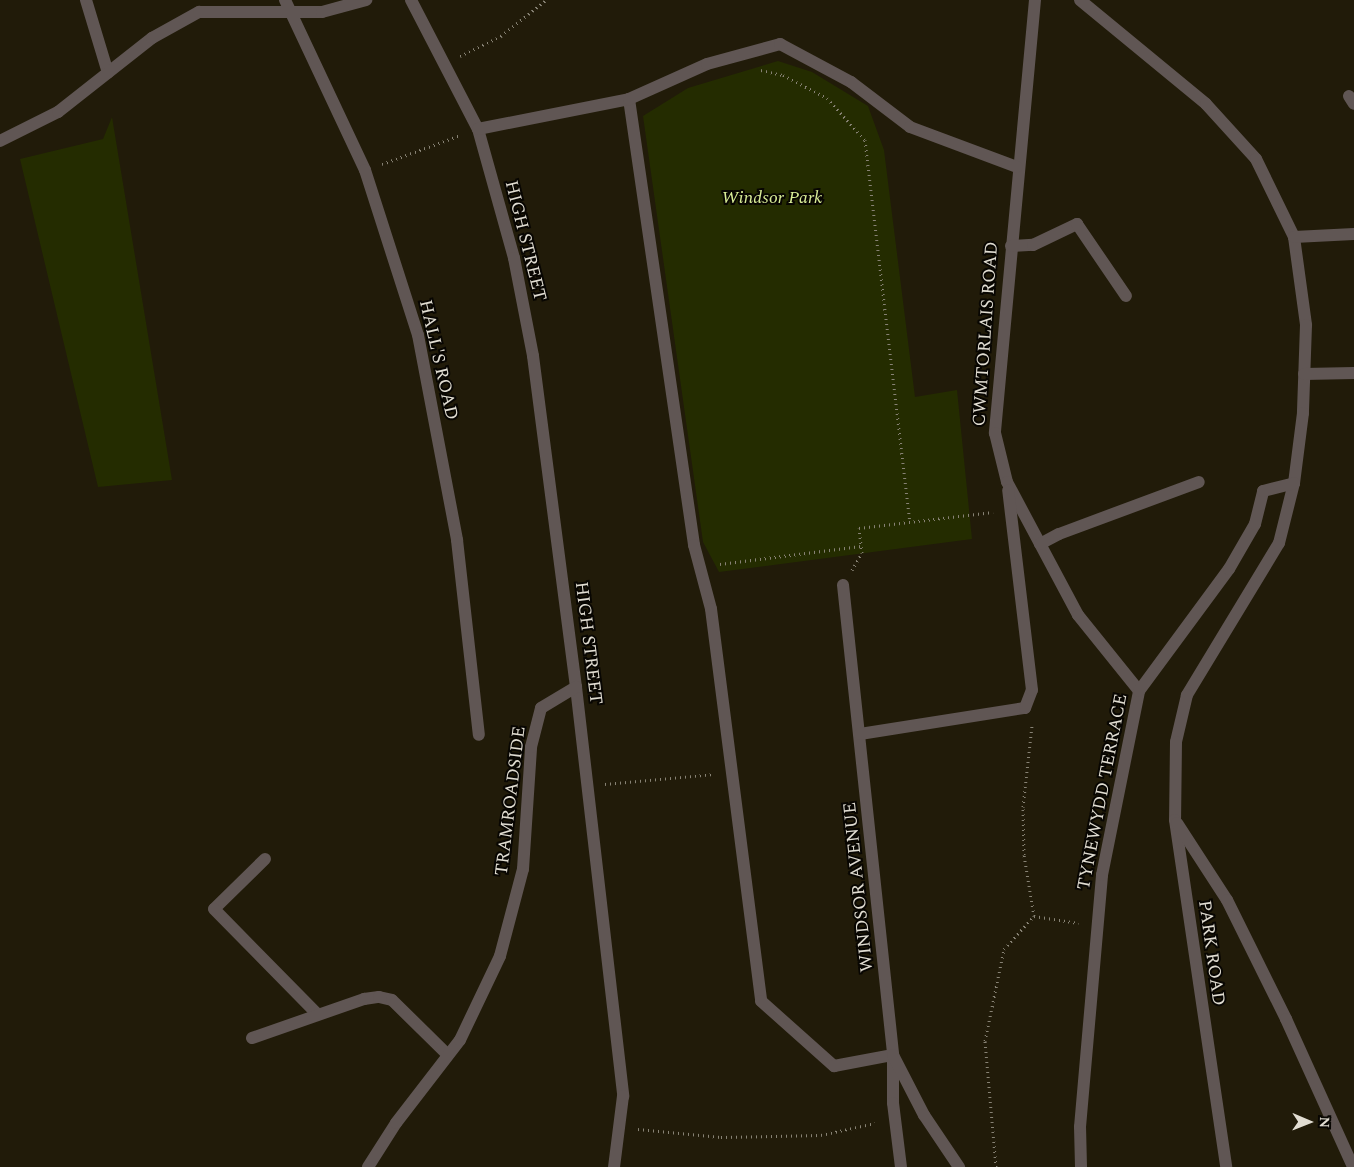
<!DOCTYPE html>
<style>
body{margin:0}
#map{position:relative;width:1354px;height:1167px;overflow:hidden;background:#211b09;font-family:Spectral,serif}
div>[style]{position:absolute}
.green>*{inset:0;background:#242c00}
.path>*{height:3px;margin-top:-1.5px;transform-origin:0;background:repeating-linear-gradient(90deg,#878274 0 1px,transparent 0 5px)}
.minor>*{height:12px;margin:-6px;padding:0 6px;transform-origin:6px;border-radius:6px;background:#605654}
span{translate:-50% -50%;white-space:nowrap;text-align:center;line-height:1.15;-webkit-text-stroke:4px #080602;paint-order:stroke}
.park-label{font-size:18px;color:#d9ed97;font-style:italic}
.street-label{font-size:18px;color:#e1ddd2}
.north{position:absolute;left:1284px;top:1097px;width:50px;height:50px;-webkit-text-stroke:4px #080602;paint-order:stroke;rotate:91deg;font-size:14px;font-weight:700;line-height:20px;text-align:center;color:#e1ddd2}
.north::after{content:'';display:block;margin:auto;width:18px;height:22px;background:#e1ddd2;clip-path:polygon(50% 0,100% 100%,50% 72%,0 100%)}
</style>
<div id="map">
<div class="green">
<div style="clip-path:polygon(778px 61px,812px 72px,868px 106px,884px 150px,915px 397px,957px 390px,972px 539px,719px 572px,703px 542px,643px 116px,688px 88px)"></div>
<div style="clip-path:polygon(112px 117px,172px 480px,98px 487px,20px 159px,103px 139px)"></div>
</div>
<div class="path">
<div style="left:460px;top:56px;width:46px;rotate:-26deg"></div>
<div style="left:501px;top:36px;width:58px;rotate:-38.7deg"></div>
<div style="left:761px;top:70px;width:23px;rotate:13deg"></div>
<div style="left:783px;top:75px;width:50px;rotate:27.6deg"></div>
<div style="left:827px;top:98px;width:57px;rotate:47.9deg"></div>
<div style="left:865px;top:140px;width:385px;rotate:83.3deg"></div>
<div style="left:382px;top:164px;width:84px;rotate:-20.2deg"></div>
<div style="left:720px;top:564px;width:142px;rotate:-7.3deg"></div>
<div style="left:852px;top:570px;width:20px;rotate:-60deg"></div>
<div style="left:862px;top:553px;width:25px;rotate:-97deg"></div>
<div style="left:859px;top:528px;width:135px;rotate:-6.8deg"></div>
<div style="left:605px;top:784px;width:109px;rotate:-5.2deg"></div>
<div style="left:1034px;top:916px;width:45px;rotate:9deg"></div>
<div style="left:638px;top:1129px;width:83px;rotate:5.5deg"></div>
<div style="left:721px;top:1137px;width:100px;rotate:-1.1deg"></div>
<div style="left:821px;top:1135px;width:55px;rotate:-12.5deg"></div>
<div style="left:996px;top:1167px;width:126px;rotate:-95deg"></div>
<div style="left:985px;top:1041px;width:94px;rotate:-78.3deg"></div>
<div style="left:1004px;top:949px;width:45px;rotate:-47.7deg"></div>
<div style="left:1034px;top:916px;width:62px;rotate:-99.3deg"></div>
<div style="left:1024px;top:855px;width:48px;rotate:-91.2deg"></div>
<div style="left:1023px;top:807px;width:82px;rotate:-83.7deg"></div>
</div>
<div class="minor">
<div style="left:86px;top:0;width:76px;rotate:73.2deg"></div>
<div style="left:285px;top:0;width:188px;rotate:64.8deg"></div>
<div style="left:365px;top:170px;width:173px;rotate:72.2deg"></div>
<div style="left:418px;top:335px;width:209px;rotate:79.2deg"></div>
<div style="left:457px;top:540px;width:196px;rotate:83.6deg"></div>
<div style="left:411px;top:0;width:145px;rotate:62.6deg"></div>
<div style="left:478px;top:129px;width:134px;rotate:74.4deg"></div>
<div style="left:514px;top:258px;width:100px;rotate:79deg"></div>
<div style="left:533px;top:356px;width:334px;rotate:82.6deg"></div>
<div style="left:576px;top:687px;width:412px;rotate:83.4deg"></div>
<div style="left:623px;top:1096px;width:72px;rotate:97.2deg"></div>
<div style="left:1035px;top:0;width:435px;rotate:95.3deg"></div>
<div style="left:995px;top:433px;width:50px;rotate:76.2deg"></div>
<div style="left:1007px;top:482px;width:151px;rotate:61.9deg"></div>
<div style="left:1078px;top:615px;width:97px;rotate:51.2deg"></div>
<div style="left:1080px;top:0;width:163px;rotate:39.5deg"></div>
<div style="left:1206px;top:104px;width:74px;rotate:47.7deg"></div>
<div style="left:1256px;top:159px;width:87px;rotate:64deg"></div>
<div style="left:1294px;top:237px;width:89px;rotate:82.2deg"></div>
<div style="left:1306px;top:325px;width:88px;rotate:92deg"></div>
<div style="left:1303px;top:413px;width:71px;rotate:97.3deg"></div>
<div style="left:1294px;top:483px;width:62px;rotate:104deg"></div>
<div style="left:1279px;top:543px;width:178px;rotate:121.2deg"></div>
<div style="left:1187px;top:695px;width:48px;rotate:103.2deg"></div>
<div style="left:1176px;top:742px;width:78px;rotate:90.7deg"></div>
<div style="left:1175px;top:820px;width:351px;rotate:81.6deg"></div>
<div style="left:1349px;top:96px;width:9px;rotate:58deg"></div>
<div style="left:629px;top:99px;width:451px;rotate:81.7deg"></div>
<div style="left:694px;top:545px;width:66px;rotate:75.1deg"></div>
<div style="left:711px;top:609px;width:395px;rotate:82.7deg"></div>
<div style="left:761px;top:1001px;width:98px;rotate:41.7deg"></div>
<div style="left:834px;top:1066px;width:60px;rotate:-10.6deg"></div>
<div style="left:893px;top:1055px;width:48px;rotate:90deg"></div>
<div style="left:893px;top:1103px;width:64px;rotate:82.9deg"></div>
<div style="left:478px;top:129px;width:154px;rotate:-11.2deg"></div>
<div style="left:629px;top:99px;width:85px;rotate:-24.2deg"></div>
<div style="left:707px;top:64px;width:76px;rotate:-15.3deg"></div>
<div style="left:780px;top:44px;width:81px;rotate:28.2deg"></div>
<div style="left:851px;top:82px;width:74px;rotate:37.3deg"></div>
<div style="left:910px;top:127px;width:114px;rotate:20.5deg"></div>
<div style="left:0;top:141px;width:65px;rotate:-26.6deg"></div>
<div style="left:58px;top:112px;width:120px;rotate:-38.2deg"></div>
<div style="left:152px;top:38px;width:54px;rotate:-29deg"></div>
<div style="left:199px;top:12px;width:123px"></div>
<div style="left:322px;top:12px;width:46px;rotate:-15.3deg"></div>
<div style="left:1294px;top:237px;width:60px;rotate:-2.9deg"></div>
<div style="left:1011px;top:246px;width:22px;rotate:-3deg"></div>
<div style="left:1033px;top:245px;width:49px;rotate:-25.5deg"></div>
<div style="left:1077px;top:224px;width:87px;rotate:55.8deg"></div>
<div style="left:1304px;top:374px;width:50px;rotate:-1.1deg"></div>
<div style="left:1040px;top:544px;width:21px;rotate:-28deg"></div>
<div style="left:1059px;top:534px;width:149px;rotate:-20.4deg"></div>
<div style="left:843px;top:585px;width:473px;rotate:83.9deg"></div>
<div style="left:893px;top:1055px;width:68px;rotate:62.7deg"></div>
<div style="left:924px;top:1115px;width:63px;rotate:56.1deg"></div>
<div style="left:860px;top:734px;width:167px;rotate:-9deg"></div>
<div style="left:1025px;top:708px;width:19px;rotate:-69deg"></div>
<div style="left:1032px;top:690px;width:201px;rotate:-96.8deg"></div>
<div style="left:1177px;top:823px;width:92px;rotate:57deg"></div>
<div style="left:1227px;top:900px;width:133px;rotate:63.6deg"></div>
<div style="left:1286px;top:1019px;width:162px;rotate:65.6deg"></div>
<div style="left:265px;top:859px;width:71px;rotate:135.6deg"></div>
<div style="left:214px;top:909px;width:148px;rotate:45.5deg"></div>
<div style="left:252px;top:1038px;width:119px;rotate:-19.2deg"></div>
<div style="left:364px;top:999px;width:15px;rotate:-8deg"></div>
<div style="left:379px;top:997px;width:13px;rotate:13deg"></div>
<div style="left:392px;top:1000px;width:78px;rotate:44.5deg"></div>
<div style="left:368px;top:1167px;width:52px;rotate:-57.5deg"></div>
<div style="left:396px;top:1123px;width:105px;rotate:-52.4deg"></div>
<div style="left:460px;top:1040px;width:93px;rotate:-64.5deg"></div>
<div style="left:500px;top:956px;width:90px;rotate:-75.2deg"></div>
<div style="left:523px;top:869px;width:122px;rotate:-86.2deg"></div>
<div style="left:531px;top:747px;width:40px;rotate:-75.6deg"></div>
<div style="left:541px;top:708px;width:41px;rotate:-31deg"></div>
<div style="left:1081px;top:1167px;width:40px;rotate:-91.4deg"></div>
<div style="left:1080px;top:1127px;width:253px;rotate:-85deg"></div>
<div style="left:1102px;top:875px;width:188px;rotate:-78.6deg"></div>
<div style="left:1139px;top:691px;width:152px;rotate:-53.6deg"></div>
<div style="left:1229px;top:569px;width:52px;rotate:-60deg"></div>
<div style="left:1255px;top:524px;width:34px;rotate:-76deg"></div>
<div style="left:1263px;top:491px;width:32px;rotate:-14deg"></div>
</div>
<div class="park-label">
<span style="left:772px;top:198px">Windsor Park</span>
</div>
<div class="street-label">
<span style="left:525px;top:241px;rotate:76deg">HIGH STREET</span>
<span style="left:986px;top:334px;rotate:-86deg">CWMTORLAIS ROAD</span>
<span style="left:438px;top:360px;rotate:77deg">HALL'S ROAD</span>
<span style="left:588px;top:643px;rotate:83deg">HIGH STREET</span>
<span style="left:1103px;top:792px;rotate:-79deg">TYNEWYDD TERRACE</span>
<span style="left:511px;top:801px;rotate:-83deg">TRAMROADSIDE</span>
<span style="left:859px;top:887px;rotate:-96deg">WINDSOR AVENUE</span>
<span style="left:1211px;top:953px;rotate:82deg">PARK ROAD</span>
</div>
<div class="north">N</div>
</div>
